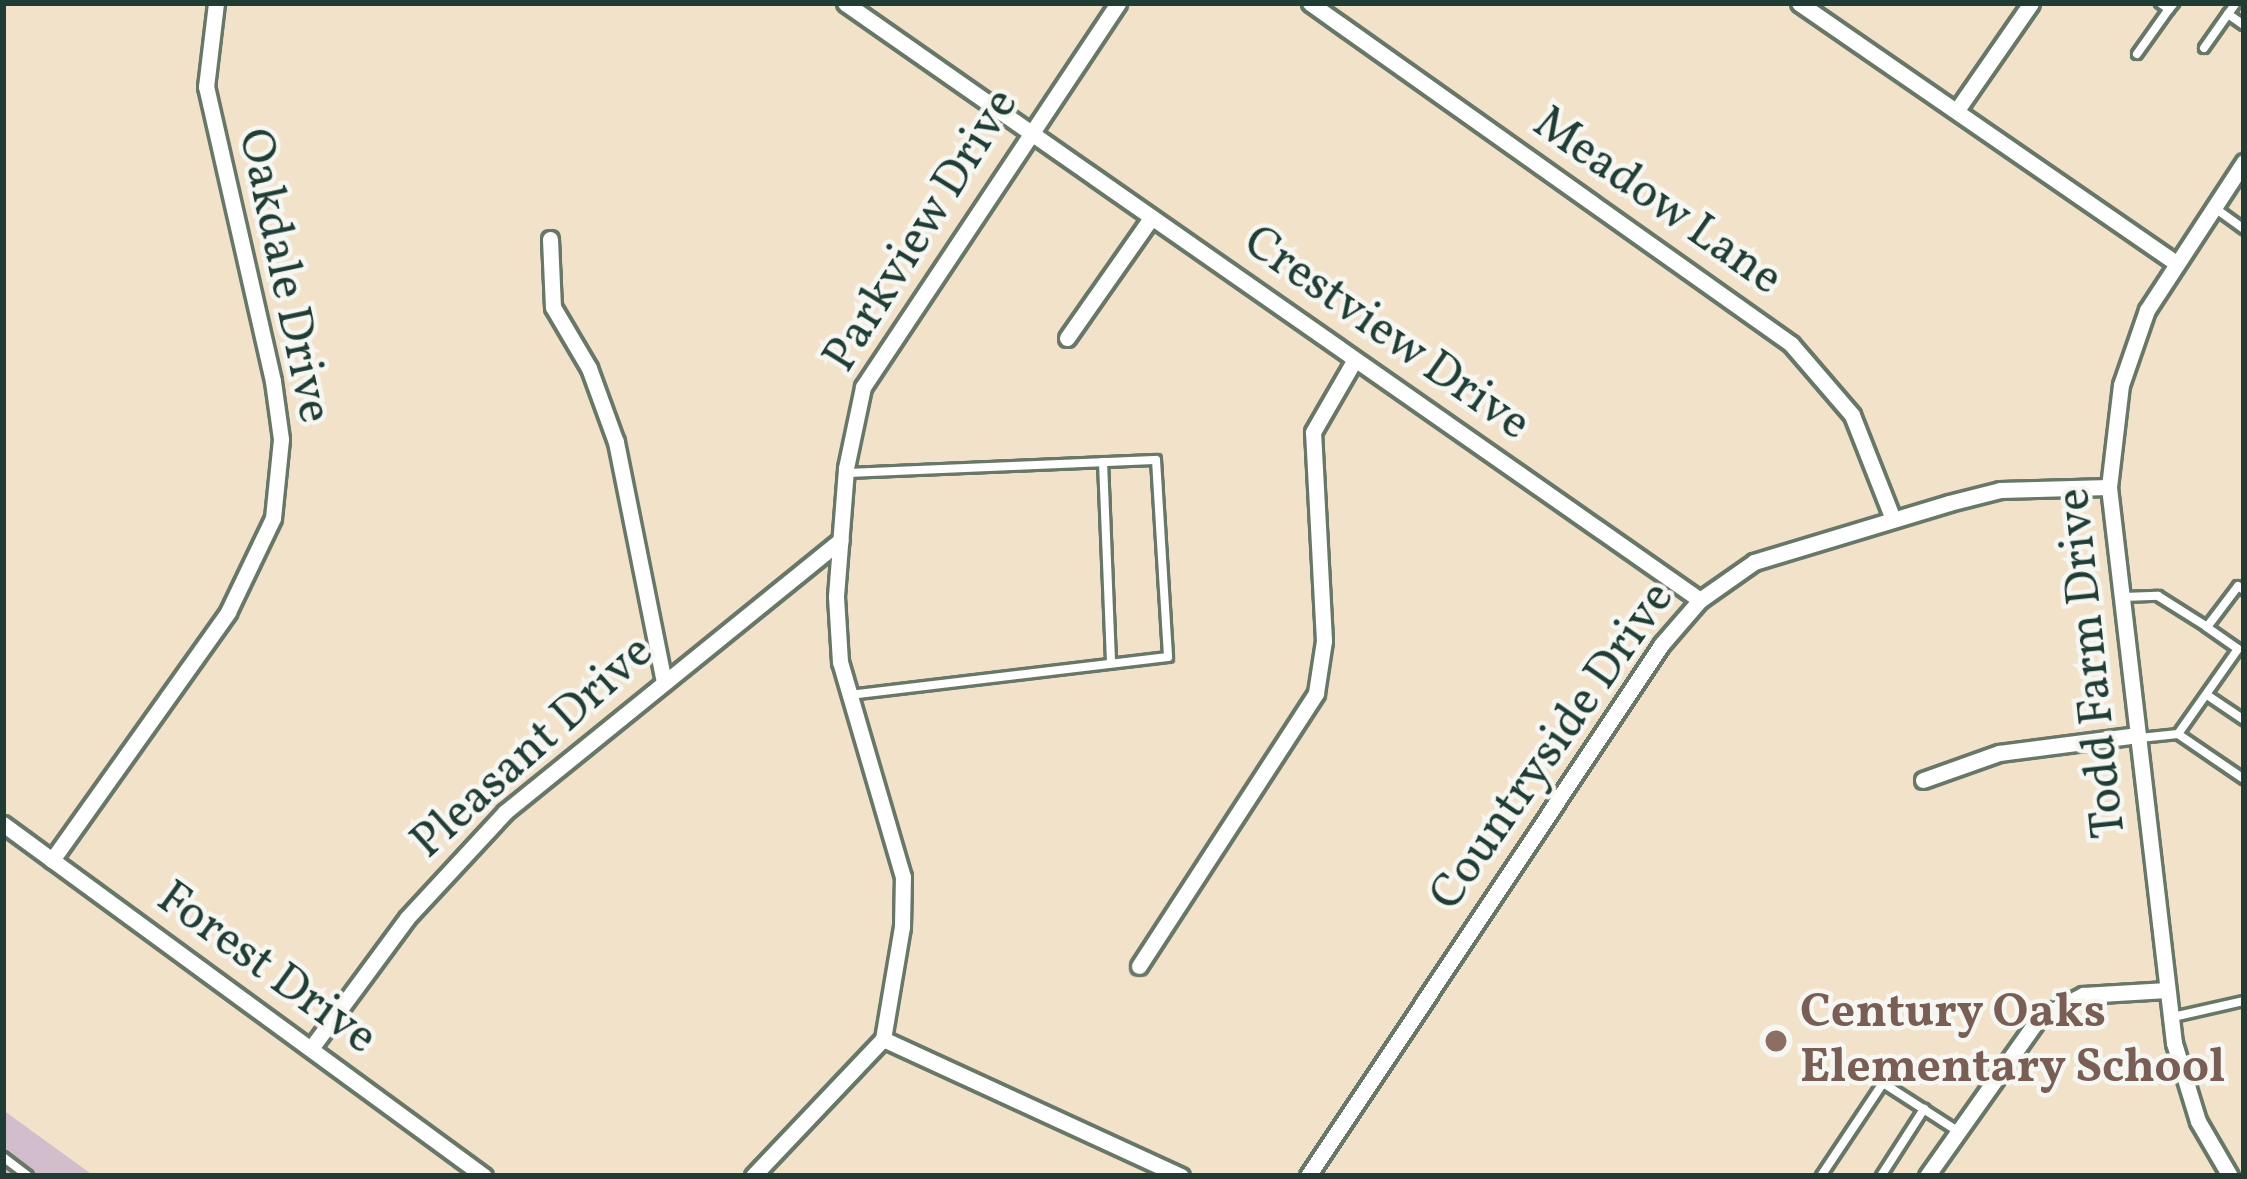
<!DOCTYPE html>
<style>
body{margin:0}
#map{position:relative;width:2247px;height:1179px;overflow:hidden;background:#f1e2c9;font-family:Vollkorn,serif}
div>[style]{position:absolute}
.industrial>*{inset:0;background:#d1bdcb}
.roads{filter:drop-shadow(3px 0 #687768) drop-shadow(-3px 0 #687768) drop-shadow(0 3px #687768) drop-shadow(0 -3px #687768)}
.lane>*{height:8px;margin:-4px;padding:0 4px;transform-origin:4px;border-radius:4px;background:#fff}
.street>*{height:15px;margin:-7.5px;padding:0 7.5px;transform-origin:7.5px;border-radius:7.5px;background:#fff}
.dots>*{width:33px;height:33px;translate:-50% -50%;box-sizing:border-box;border:6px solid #f6f6f2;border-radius:50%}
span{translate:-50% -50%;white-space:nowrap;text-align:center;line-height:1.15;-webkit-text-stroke:9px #f6f6f2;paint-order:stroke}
.street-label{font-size:48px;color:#1f3d34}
.education-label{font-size:48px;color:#785e54;font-weight:700}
.left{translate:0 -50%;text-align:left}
.frame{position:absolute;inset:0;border:6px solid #1f3d34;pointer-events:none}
</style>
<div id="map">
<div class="industrial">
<div style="clip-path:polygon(3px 1110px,94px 1176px,3px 1176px)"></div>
</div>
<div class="roads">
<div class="lane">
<div style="left:2160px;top:3px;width:11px;rotate:34deg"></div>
<div style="left:2169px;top:9px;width:8px;rotate:-50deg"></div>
<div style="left:2228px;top:14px;width:14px;rotate:-54deg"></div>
<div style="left:2204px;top:48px;width:42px;rotate:-54.8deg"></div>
<div style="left:2228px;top:14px;width:19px;rotate:35deg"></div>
<div style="left:2137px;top:54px;width:55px;rotate:-54.6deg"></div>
<div style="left:2215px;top:208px;width:36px;rotate:36deg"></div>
<div style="left:1103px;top:462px;width:201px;rotate:87.7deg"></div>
<div style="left:846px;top:473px;width:310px;rotate:-2.4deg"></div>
<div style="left:1156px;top:460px;width:197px;rotate:86.5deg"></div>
<div style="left:1168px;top:657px;width:321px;rotate:173.2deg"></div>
<div style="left:2123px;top:597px;width:35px;rotate:-2deg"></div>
<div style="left:2158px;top:596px;width:58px;rotate:32.3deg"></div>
<div style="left:2207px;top:627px;width:51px;rotate:-52.9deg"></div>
<div style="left:2238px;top:586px;width:7px;rotate:34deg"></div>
<div style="left:2207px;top:695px;width:45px;rotate:34deg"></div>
<div style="left:2178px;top:734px;width:104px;rotate:-54.8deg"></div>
<div style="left:2238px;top:649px;width:38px;rotate:-145deg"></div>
<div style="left:2140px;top:738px;width:38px;rotate:-6deg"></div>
<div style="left:2178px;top:734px;width:80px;rotate:34.3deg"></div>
<div style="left:2173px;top:1017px;width:73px;rotate:-12.7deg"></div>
<div style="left:3px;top:1157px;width:31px;rotate:37deg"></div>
<div style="left:1821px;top:1176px;width:112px;rotate:-56.3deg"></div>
<div style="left:1883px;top:1083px;width:87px;rotate:32.8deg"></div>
<div style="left:1881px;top:1176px;width:80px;rotate:-57.3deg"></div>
</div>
<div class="street">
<div style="left:845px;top:3px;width:1043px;rotate:34.92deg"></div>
<div style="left:1310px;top:3px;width:590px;rotate:35.33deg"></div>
<div style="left:1791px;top:344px;width:94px;rotate:49.3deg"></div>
<div style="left:1852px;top:415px;width:112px;rotate:68.5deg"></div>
<div style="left:1799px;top:3px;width:456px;rotate:34.6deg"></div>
<div style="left:1957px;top:110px;width:130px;rotate:-55.3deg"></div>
<div style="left:550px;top:239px;width:68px;rotate:87.5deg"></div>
<div style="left:553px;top:307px;width:71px;rotate:59.5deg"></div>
<div style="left:589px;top:368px;width:79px;rotate:70deg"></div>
<div style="left:616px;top:442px;width:245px;rotate:78.7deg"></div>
<div style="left:1067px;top:338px;width:146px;rotate:-55deg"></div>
<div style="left:1923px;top:780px;width:81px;rotate:-19.6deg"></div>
<div style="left:1999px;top:753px;width:140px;rotate:-7.4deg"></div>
<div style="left:3px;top:824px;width:596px;rotate:36.2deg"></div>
<div style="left:52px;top:860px;width:304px;rotate:-54.6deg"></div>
<div style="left:228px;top:612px;width:104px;rotate:-64.4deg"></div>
<div style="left:273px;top:518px;width:79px;rotate:-84.2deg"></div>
<div style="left:281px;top:439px;width:59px;rotate:-97.9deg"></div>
<div style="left:273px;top:381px;width:302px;rotate:-102.8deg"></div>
<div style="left:206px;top:87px;width:85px;rotate:-83.2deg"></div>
<div style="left:1139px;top:966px;width:325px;rotate:-57deg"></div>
<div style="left:1316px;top:693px;width:53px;rotate:-81.3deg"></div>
<div style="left:1324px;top:641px;width:209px;rotate:-93deg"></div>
<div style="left:1313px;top:432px;width:82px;rotate:-60deg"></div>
<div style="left:883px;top:1039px;width:328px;rotate:24.7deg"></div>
<div style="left:312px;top:1047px;width:160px;rotate:-53.6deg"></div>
<div style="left:407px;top:918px;width:144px;rotate:-47.2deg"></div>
<div style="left:505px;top:812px;width:432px;rotate:-39deg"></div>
<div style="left:753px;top:1176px;width:189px;rotate:-46.5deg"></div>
<div style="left:883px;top:1039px;width:114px;rotate:-80.4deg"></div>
<div style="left:902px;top:927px;width:50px;rotate:-88.9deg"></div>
<div style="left:903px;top:877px;width:224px;rotate:-106.3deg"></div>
<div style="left:840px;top:662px;width:66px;rotate:-93.5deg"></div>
<div style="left:836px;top:596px;width:128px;rotate:-85.5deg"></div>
<div style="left:846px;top:468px;width:83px;rotate:-78.1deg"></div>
<div style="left:863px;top:387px;width:461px;rotate:-56.4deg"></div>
<div style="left:1308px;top:1176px;width:638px;rotate:-56.38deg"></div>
<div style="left:1661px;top:645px;width:60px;rotate:-49.1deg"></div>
<div style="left:1700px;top:600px;width:66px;rotate:-35.1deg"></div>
<div style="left:1754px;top:562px;width:204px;rotate:-16.8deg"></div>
<div style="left:1949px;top:503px;width:53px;rotate:-14.3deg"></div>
<div style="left:2000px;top:490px;width:109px;rotate:-1.6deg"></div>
<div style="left:1927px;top:1176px;width:194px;rotate:-54.7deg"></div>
<div style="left:2039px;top:1018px;width:50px;rotate:-27.6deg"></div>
<div style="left:2083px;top:995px;width:84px;rotate:-3.4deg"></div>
<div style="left:2230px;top:1176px;width:64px;rotate:-120.2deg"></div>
<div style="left:2198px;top:1121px;width:82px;rotate:-107.1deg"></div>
<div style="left:2174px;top:1043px;width:560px;rotate:-96.67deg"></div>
<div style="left:2109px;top:487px;width:103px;rotate:-83.3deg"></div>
<div style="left:2121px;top:385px;width:79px;rotate:-70.9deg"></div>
<div style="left:2147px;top:310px;width:177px;rotate:-56.8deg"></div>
</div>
</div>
<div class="dots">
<div style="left:1776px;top:1041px;background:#8d6e63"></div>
</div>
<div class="street-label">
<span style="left:1657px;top:202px;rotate:35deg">Meadow Lane</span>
<span style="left:922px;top:231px;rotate:-58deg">Parkview Drive</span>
<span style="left:283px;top:276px;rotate:78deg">Oakdale Drive</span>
<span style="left:1386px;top:334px;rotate:35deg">Crestview Drive</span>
<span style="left:2093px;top:663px;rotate:-96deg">Todd Farm Drive</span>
<span style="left:1553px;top:747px;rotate:-55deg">Countryside Drive</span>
<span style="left:533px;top:748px;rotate:-42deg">Pleasant Drive</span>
<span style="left:266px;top:969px;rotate:36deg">Forest Drive</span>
</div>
<div class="education-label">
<span class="left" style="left:1800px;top:1041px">Century Oaks<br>Elementary School</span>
</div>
<div class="frame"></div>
</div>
